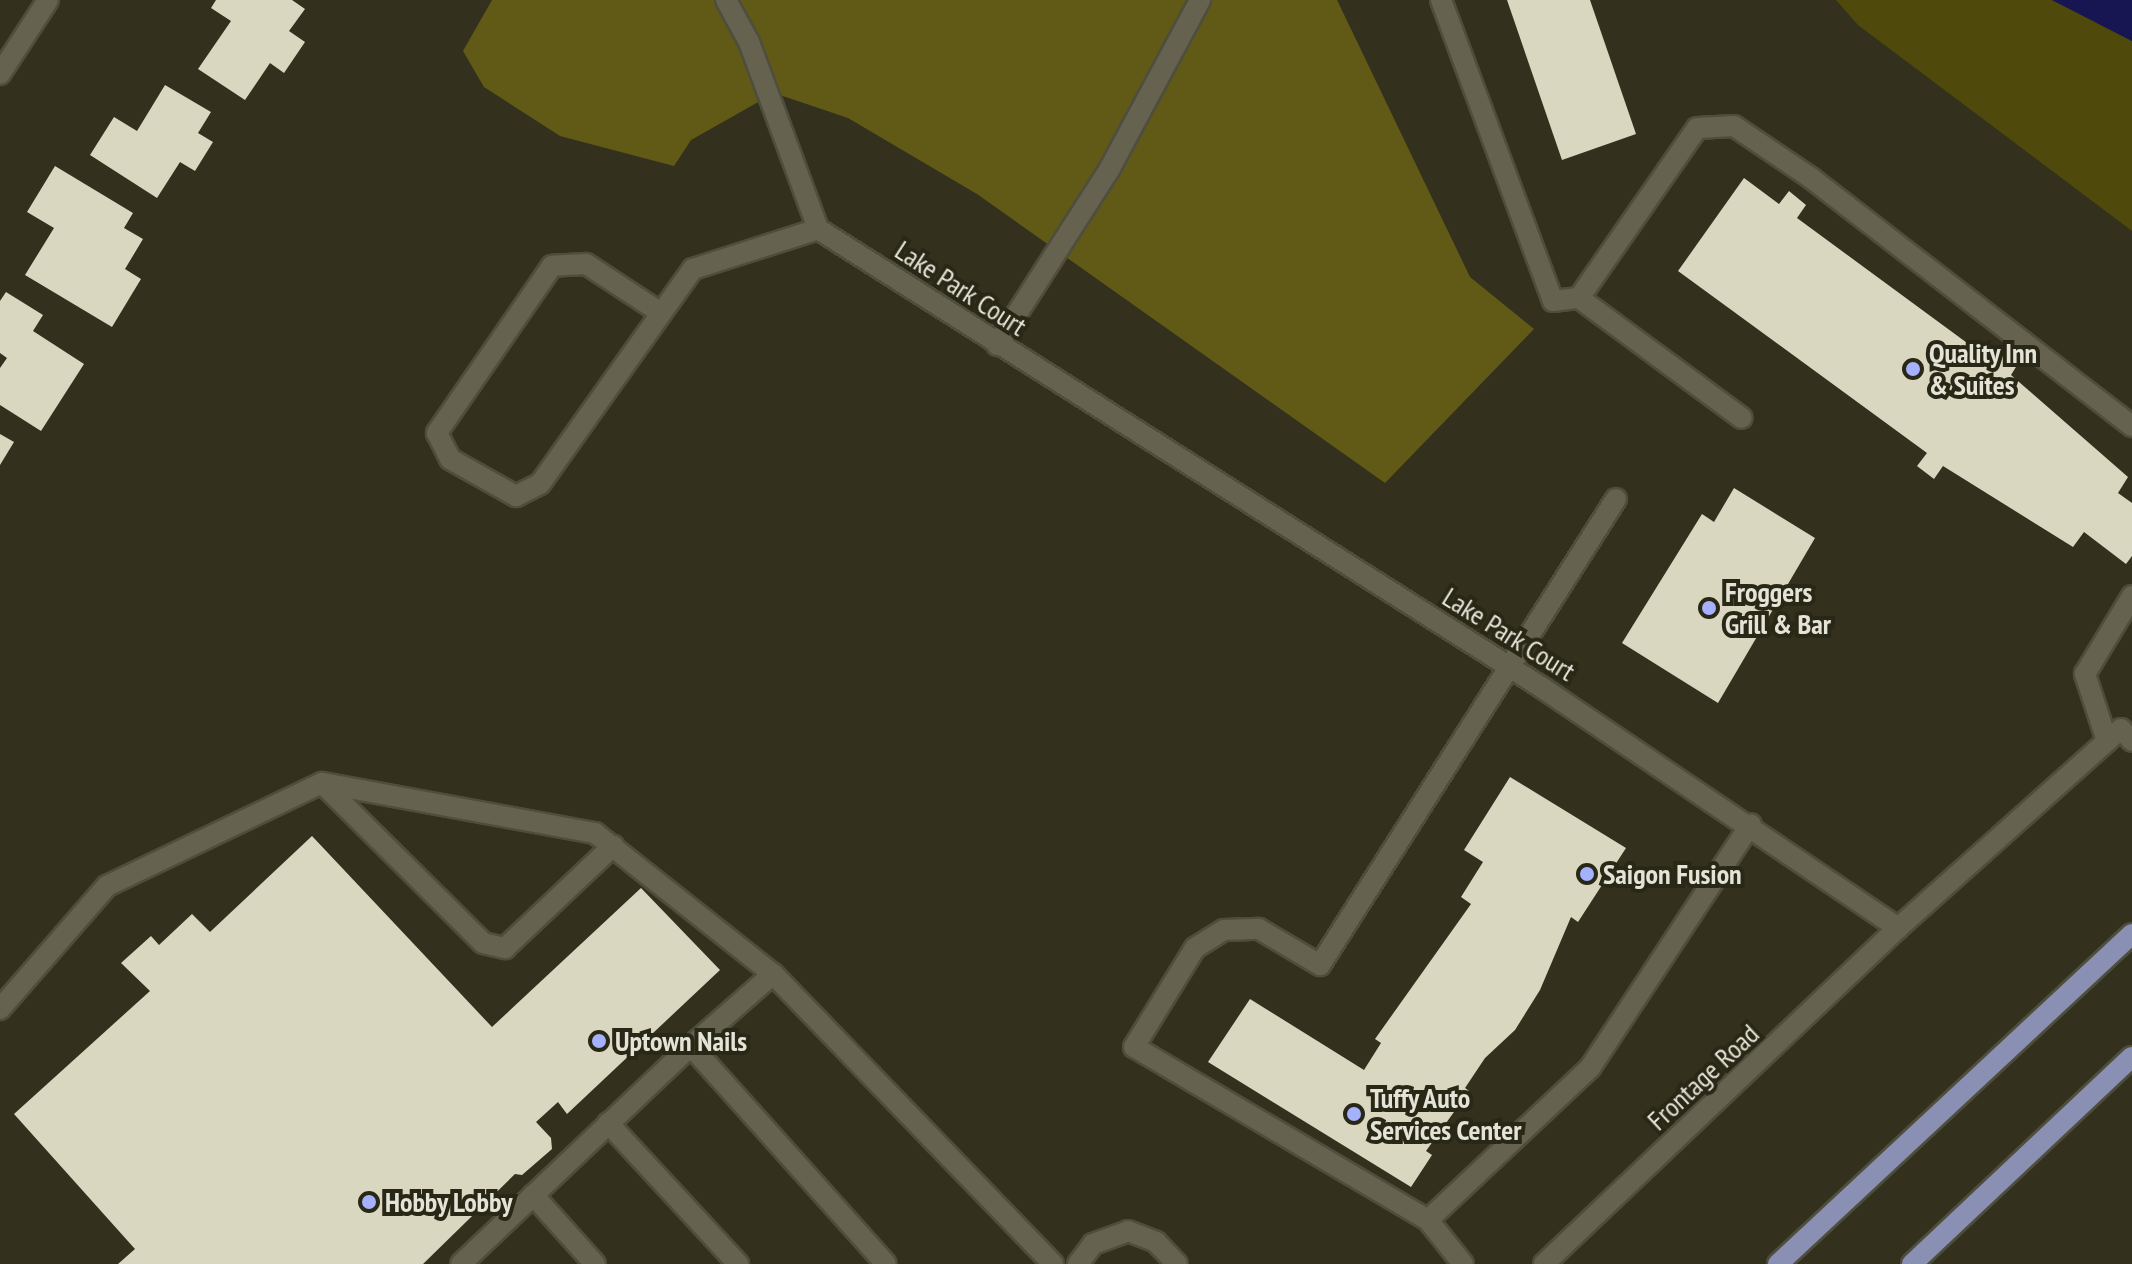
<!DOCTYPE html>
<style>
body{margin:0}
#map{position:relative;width:2132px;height:1264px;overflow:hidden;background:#33311e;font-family:"PT Sans Narrow",sans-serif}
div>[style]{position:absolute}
.green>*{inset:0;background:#4f4a0b}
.forest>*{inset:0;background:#615a17}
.water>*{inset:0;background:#171552}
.building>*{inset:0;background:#d9d7c0}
.roads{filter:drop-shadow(2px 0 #4f4e3d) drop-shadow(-2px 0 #4f4e3d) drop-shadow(0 2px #4f4e3d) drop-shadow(0 -2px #4f4e3d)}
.minor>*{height:20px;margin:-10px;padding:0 10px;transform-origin:10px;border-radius:10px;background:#65634f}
.major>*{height:20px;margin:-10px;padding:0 10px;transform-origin:10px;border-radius:10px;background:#8a90b4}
.dots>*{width:22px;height:22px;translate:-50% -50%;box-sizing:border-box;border:4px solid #292715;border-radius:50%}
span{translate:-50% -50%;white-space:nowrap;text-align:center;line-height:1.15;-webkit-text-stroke:8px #292715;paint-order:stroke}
.street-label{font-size:28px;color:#e4e3d7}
.poi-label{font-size:28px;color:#e4e3d7;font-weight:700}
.left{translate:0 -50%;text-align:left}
</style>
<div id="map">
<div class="green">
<div style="clip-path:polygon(1836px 0,2052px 0,2132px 41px,2132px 231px,1858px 25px)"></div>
</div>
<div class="forest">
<div style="clip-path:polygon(492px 0,1337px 0,1470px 277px,1534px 329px,1385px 483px,977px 194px,848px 118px,774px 93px,691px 140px,674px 166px,560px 136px,484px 87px,463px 51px)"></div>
</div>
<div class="water">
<div style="clip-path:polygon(2052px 0,2132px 0,2132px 41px)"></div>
</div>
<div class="building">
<div style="clip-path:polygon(216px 0,292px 0,305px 9px,289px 31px,305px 42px,284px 73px,270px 63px,245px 100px,198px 69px,231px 21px,211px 8px)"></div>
<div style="clip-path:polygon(1507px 0,1590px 0,1636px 134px,1562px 160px)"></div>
<div style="clip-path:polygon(165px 85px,211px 112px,198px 133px,213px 142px,195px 171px,180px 162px,157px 198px,90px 155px,114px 117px,137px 131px)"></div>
<div style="clip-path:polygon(55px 166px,133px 213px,124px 228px,143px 239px,125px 269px,141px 279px,112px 327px,25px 275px,54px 228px,27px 212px)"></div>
<div style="clip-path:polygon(1744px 178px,1779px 204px,1789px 191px,1806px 205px,1797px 218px,1993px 362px,2003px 349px,2019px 362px,2011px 375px,2128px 477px,2118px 493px,2132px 503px,2132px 556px,2126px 564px,2084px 532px,2073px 547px,1943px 466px,1934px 479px,1917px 466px,1927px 453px,1678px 271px)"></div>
<div style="clip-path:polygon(6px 292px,43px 315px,33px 331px,84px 364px,41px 431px,0 405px,0 368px,7px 358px,0 353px,0 301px)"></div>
<div style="clip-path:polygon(0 434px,14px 442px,0 465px)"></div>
<div style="clip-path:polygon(1734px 488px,1815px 538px,1718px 703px,1622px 643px,1702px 514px,1714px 522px)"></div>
<div style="clip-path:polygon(1510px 777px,1626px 848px,1578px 922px,1571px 917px,1540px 990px,1515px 1030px,1485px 1058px,1465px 1088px,1469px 1091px,1426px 1151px,1432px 1155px,1411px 1187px,1208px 1062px,1250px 999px,1364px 1070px,1381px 1043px,1375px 1039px,1471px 904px,1461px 897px,1483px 862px,1464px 850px)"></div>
<div style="clip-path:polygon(312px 836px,492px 1027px,641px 888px,720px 970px,567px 1114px,558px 1102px,536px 1122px,551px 1138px,552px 1149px,522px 1175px,515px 1174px,423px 1264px,118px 1264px,135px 1249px,14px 1114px,150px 991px,121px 963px,151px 936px,159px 945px,192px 914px,210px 932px)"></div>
</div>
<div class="roads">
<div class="minor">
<div style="left:726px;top:0;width:48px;rotate:61.3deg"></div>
<div style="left:749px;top:42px;width:199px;rotate:69.7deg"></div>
<div style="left:1441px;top:0;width:321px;rotate:69.6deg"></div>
<div style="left:1553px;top:301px;width:26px;rotate:-7deg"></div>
<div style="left:1579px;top:298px;width:207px;rotate:-55.2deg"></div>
<div style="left:1697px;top:128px;width:37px;rotate:-3deg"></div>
<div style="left:1734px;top:126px;width:93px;rotate:34deg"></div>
<div style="left:1811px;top:178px;width:406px;rotate:37.7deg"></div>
<div style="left:0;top:74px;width:88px;rotate:-57deg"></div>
<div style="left:818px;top:229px;width:856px;rotate:32.35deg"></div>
<div style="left:1541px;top:687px;width:431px;rotate:34deg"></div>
<div style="left:1579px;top:298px;width:202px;rotate:36.4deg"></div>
<div style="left:661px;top:313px;width:90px;rotate:-146.8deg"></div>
<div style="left:586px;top:264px;width:34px;rotate:177deg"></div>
<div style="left:552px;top:266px;width:203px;rotate:124.6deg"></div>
<div style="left:437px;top:433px;width:29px;rotate:63deg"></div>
<div style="left:450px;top:459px;width:76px;rotate:29.3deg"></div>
<div style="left:516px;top:496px;width:27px;rotate:-27deg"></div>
<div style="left:540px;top:484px;width:264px;rotate:-54.6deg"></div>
<div style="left:693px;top:269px;width:131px;rotate:-17.7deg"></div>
<div style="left:997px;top:345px;width:208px;rotate:-57.4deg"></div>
<div style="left:1109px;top:170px;width:193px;rotate:-61.8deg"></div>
<div style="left:2107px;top:741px;width:71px;rotate:-108.2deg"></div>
<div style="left:2085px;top:674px;width:91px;rotate:-58.9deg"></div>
<div style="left:322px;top:783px;width:227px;rotate:44.8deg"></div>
<div style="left:483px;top:943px;width:23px;rotate:13deg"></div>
<div style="left:505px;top:948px;width:149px;rotate:-43.4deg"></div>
<div style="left:773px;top:974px;width:403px;rotate:46deg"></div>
<div style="left:0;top:1009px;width:163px;rotate:-49deg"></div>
<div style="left:107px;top:886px;width:238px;rotate:-25.6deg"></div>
<div style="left:322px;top:783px;width:278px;rotate:10.4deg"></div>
<div style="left:595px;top:833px;width:227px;rotate:38.4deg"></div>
<div style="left:773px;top:974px;width:109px;rotate:138.7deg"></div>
<div style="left:608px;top:1123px;width:192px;rotate:47.3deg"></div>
<div style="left:533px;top:1195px;width:93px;rotate:48.1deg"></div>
<div style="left:1428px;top:1220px;width:341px;rotate:-149.5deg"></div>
<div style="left:1134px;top:1047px;width:116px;rotate:-58.4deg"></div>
<div style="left:1195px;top:948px;width:34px;rotate:-32deg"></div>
<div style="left:1224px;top:930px;width:35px;rotate:-2deg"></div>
<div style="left:1259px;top:929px;width:71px;rotate:30.5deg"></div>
<div style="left:1320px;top:965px;width:552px;rotate:-57.58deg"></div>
<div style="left:461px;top:1264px;width:317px;rotate:-43.5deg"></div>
<div style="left:691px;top:1046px;width:292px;rotate:48.2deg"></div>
<div style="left:1078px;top:1264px;width:25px;rotate:-53deg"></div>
<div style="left:1093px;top:1244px;width:37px;rotate:-20deg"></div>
<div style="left:1128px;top:1231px;width:30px;rotate:21deg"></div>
<div style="left:1156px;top:1242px;width:30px;rotate:46deg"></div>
<div style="left:1463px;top:1264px;width:56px;rotate:-128.5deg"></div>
<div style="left:1428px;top:1220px;width:222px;rotate:-43.2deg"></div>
<div style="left:1590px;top:1068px;width:292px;rotate:-56.6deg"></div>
<div style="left:1544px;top:1264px;width:488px;rotate:-43.5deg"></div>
<div style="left:1898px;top:928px;width:280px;rotate:-41.8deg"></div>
<div style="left:2107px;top:741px;width:18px;rotate:-41deg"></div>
<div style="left:2121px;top:729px;width:16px;rotate:47deg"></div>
</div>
<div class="major">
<div style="left:1778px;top:1264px;width:484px;rotate:-43deg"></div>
<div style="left:1912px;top:1264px;width:302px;rotate:-43.3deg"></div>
</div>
</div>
<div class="dots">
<div style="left:1913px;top:369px;background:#a5b1fc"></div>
<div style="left:1709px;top:608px;background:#a5b1fc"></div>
<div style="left:1587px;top:874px;background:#a5b1fc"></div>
<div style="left:599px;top:1041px;background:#a5b1fc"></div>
<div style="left:1354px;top:1114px;background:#a5b1fc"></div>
<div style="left:369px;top:1202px;background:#a5b1fc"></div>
</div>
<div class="street-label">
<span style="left:961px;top:288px;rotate:33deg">Lake Park Court</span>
<span style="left:1509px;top:634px;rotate:32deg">Lake Park Court</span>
<span style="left:1703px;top:1077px;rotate:-43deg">Frontage Road</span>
</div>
<div class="poi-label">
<span class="left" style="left:1929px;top:369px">Quality Inn<br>&amp; Suites</span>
<span class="left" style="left:1725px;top:608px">Froggers<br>Grill &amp; Bar</span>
<span class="left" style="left:1603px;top:874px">Saigon Fusion</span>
<span class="left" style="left:615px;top:1041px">Uptown Nails</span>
<span class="left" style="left:1370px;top:1114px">Tuffy Auto<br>Services Center</span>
<span class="left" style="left:385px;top:1202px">Hobby Lobby</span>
</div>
</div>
